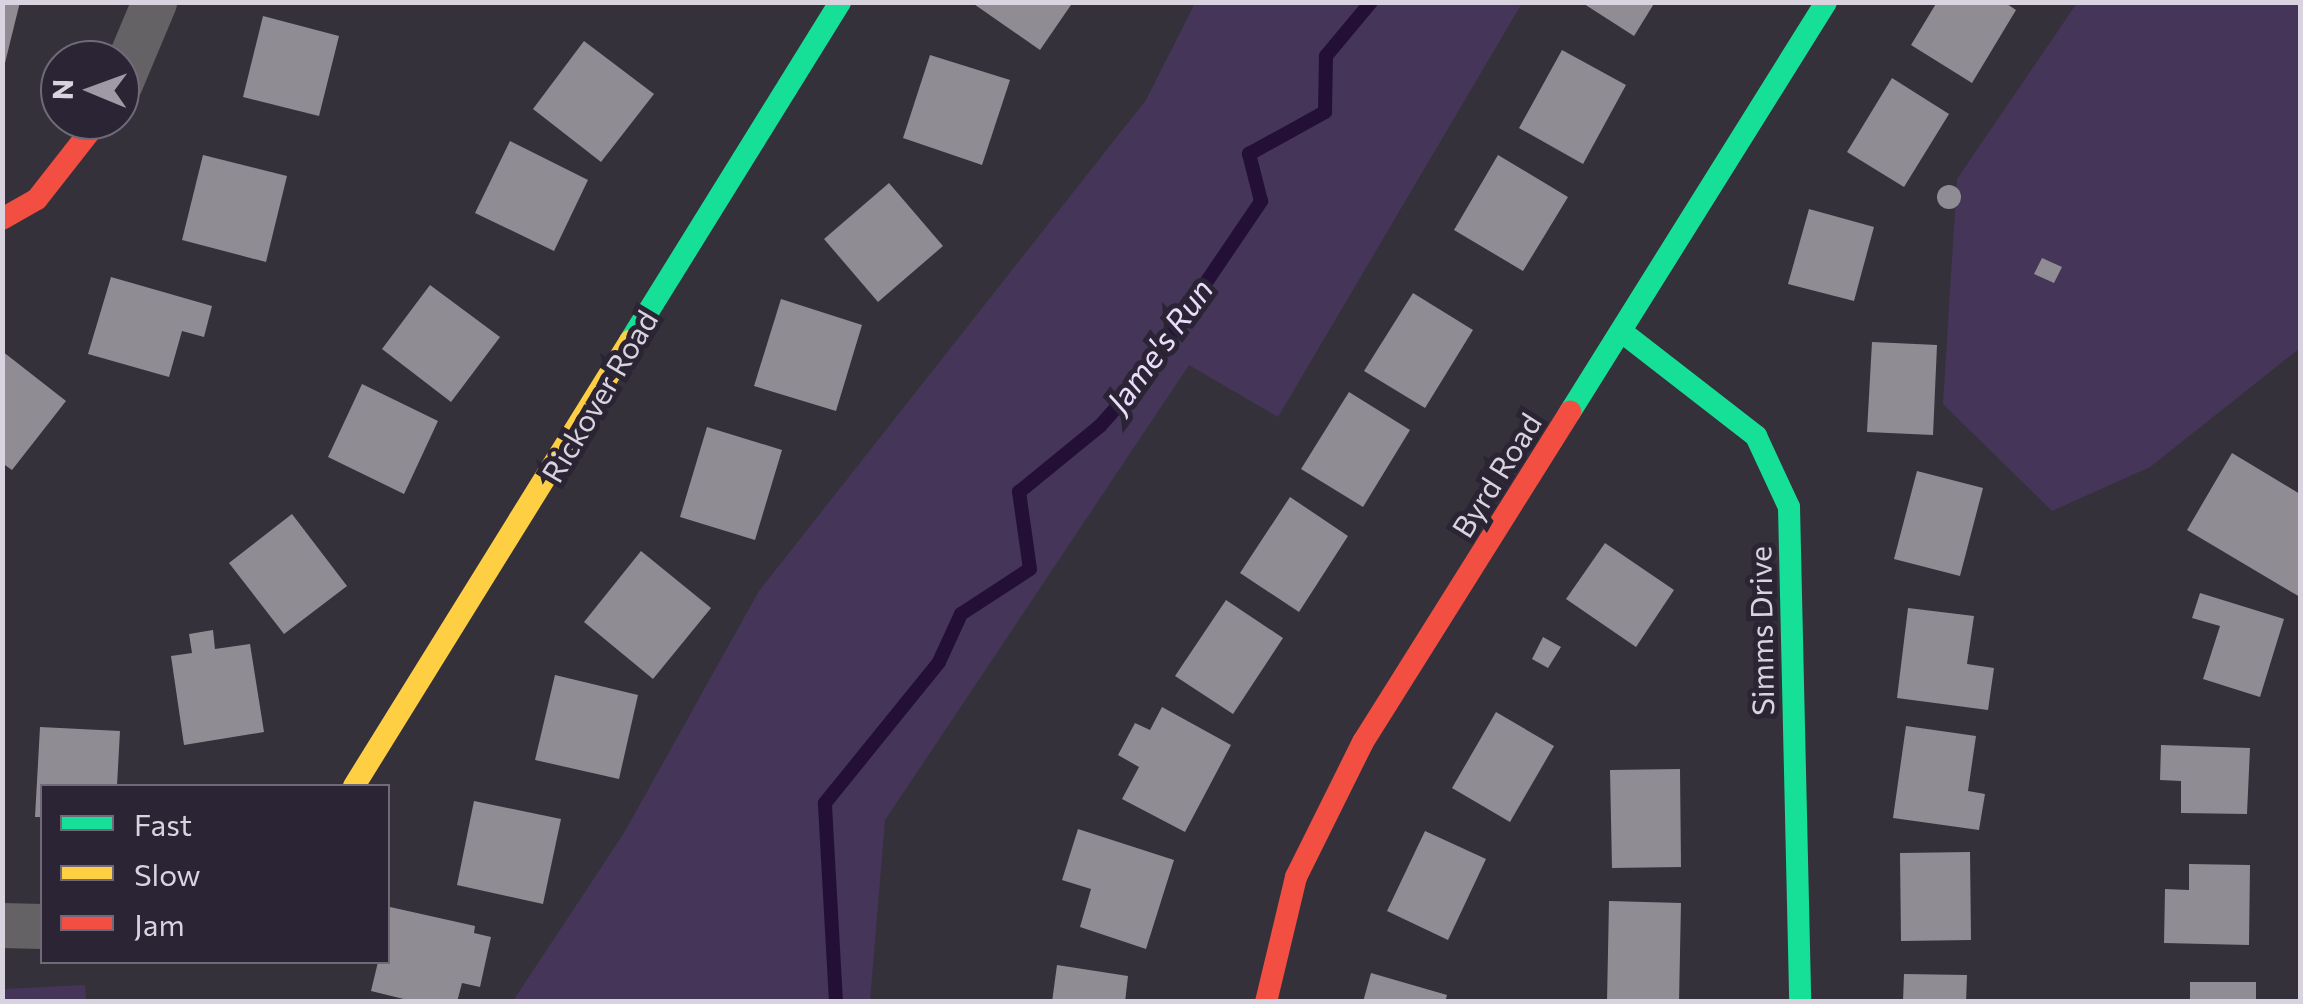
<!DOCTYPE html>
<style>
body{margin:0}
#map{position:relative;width:2303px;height:1004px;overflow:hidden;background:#35313a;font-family:Commissioner,sans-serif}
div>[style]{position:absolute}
.green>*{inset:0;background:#453659}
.stream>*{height:14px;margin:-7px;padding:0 7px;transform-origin:7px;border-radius:7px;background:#241037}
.building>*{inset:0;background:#908c94}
.round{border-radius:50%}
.street>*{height:45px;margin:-22.5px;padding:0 22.5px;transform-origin:22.5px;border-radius:22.5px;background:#646265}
.fast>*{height:22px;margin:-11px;padding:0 11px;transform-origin:11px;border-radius:11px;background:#16e098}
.slow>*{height:22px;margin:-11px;padding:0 11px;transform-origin:11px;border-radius:11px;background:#ffcf43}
.jam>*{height:22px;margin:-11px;padding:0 11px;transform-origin:11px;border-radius:11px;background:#f24e42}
span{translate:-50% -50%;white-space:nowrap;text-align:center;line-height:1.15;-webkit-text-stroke:10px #2a2434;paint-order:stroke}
.street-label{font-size:30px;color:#d8d3de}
.water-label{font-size:32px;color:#eaddfc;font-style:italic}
.frame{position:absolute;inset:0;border:5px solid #d8d3de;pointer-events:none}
.legend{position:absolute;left:40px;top:784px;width:350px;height:180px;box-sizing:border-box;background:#2a2434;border:2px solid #706a78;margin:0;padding:12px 18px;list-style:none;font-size:30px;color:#d8d3de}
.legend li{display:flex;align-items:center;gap:20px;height:50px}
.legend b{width:50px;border:2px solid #706a78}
.north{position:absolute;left:40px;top:40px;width:100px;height:100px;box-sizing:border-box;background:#2a2434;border:2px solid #706a78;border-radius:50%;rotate:271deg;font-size:28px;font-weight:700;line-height:40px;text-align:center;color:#d8d3de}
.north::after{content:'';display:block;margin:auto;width:35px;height:45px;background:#9f9aa5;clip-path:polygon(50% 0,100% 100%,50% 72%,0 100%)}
</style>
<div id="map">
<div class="green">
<div style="clip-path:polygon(1195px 3px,1522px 3px,1278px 417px,1189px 365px,885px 820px,870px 1001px,513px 1001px,624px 833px,759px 591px,1146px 100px)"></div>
<div style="clip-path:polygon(2077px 3px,2300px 3px,2300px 348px,2150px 467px,2052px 511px,1943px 404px,1957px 179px)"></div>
<div style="clip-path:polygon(85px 985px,86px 1001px,3px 1001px,3px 989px)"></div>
</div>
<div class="stream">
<div style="left:836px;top:1002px;width:199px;rotate:-93.2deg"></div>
<div style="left:825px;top:803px;width:181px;rotate:-51deg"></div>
<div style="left:939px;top:662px;width:53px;rotate:-65.4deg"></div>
<div style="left:961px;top:614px;width:82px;rotate:-33.1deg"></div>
<div style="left:1030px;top:569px;width:78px;rotate:-98.1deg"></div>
<div style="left:1019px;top:492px;width:104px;rotate:-39.2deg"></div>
<div style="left:1100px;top:426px;width:57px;rotate:-48.5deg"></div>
<div style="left:1138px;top:383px;width:220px;rotate:-55.9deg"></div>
<div style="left:1261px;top:201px;width:49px;rotate:-104.3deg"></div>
<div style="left:1249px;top:154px;width:87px;rotate:-28.9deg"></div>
<div style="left:1325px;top:112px;width:56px;rotate:-89deg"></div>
<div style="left:1326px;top:56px;width:70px;rotate:-50.2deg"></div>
</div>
<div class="building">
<div style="clip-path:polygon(2px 2px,20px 2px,4px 67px,2px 67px)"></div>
<div style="clip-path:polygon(971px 2px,1073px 2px,1040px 50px)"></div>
<div style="clip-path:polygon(1581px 2px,1655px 2px,1634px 36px)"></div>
<div style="clip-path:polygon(1937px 2px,2004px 2px,2016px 10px,1972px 83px,1911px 45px)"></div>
<div style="clip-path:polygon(263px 16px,339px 36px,319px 116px,243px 97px)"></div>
<div style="clip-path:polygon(584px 41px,654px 94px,601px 162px,533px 109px)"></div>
<div style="clip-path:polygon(1562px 50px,1626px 85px,1583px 164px,1519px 128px)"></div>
<div style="clip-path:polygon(930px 55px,1010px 80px,982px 165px,903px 138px)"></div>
<div style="clip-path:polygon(1892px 78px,1949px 114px,1904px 187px,1847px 152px)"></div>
<div style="clip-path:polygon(510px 141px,588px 180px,554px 251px,475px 213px)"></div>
<div style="clip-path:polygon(203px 155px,287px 176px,266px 262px,182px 240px)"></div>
<div style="clip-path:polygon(1498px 155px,1568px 197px,1523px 271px,1454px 230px)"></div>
<div style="clip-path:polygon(889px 183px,943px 246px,878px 302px,824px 239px)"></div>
<div class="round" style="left:1937px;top:185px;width:24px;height:24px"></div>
<div style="clip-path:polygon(1809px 209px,1874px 227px,1854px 301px,1788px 284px)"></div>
<div style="clip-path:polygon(2042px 258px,2062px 267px,2054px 283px,2034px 274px)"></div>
<div style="clip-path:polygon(111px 277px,212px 306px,204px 337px,182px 331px,169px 377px,88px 354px)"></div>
<div style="clip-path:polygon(430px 285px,500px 337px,451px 402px,382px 349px)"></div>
<div style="clip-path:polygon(1413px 293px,1473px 330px,1425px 408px,1364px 371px)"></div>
<div style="clip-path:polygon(781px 299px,862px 325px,836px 411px,754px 386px)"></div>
<div style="clip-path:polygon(1872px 342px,1937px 345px,1933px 435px,1867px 432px)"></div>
<div style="clip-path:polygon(2px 351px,66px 401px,12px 470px,2px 463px)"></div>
<div style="clip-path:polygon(362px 384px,438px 421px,404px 494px,328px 457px)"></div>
<div style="clip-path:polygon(1349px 392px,1410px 430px,1363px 507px,1301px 469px)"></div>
<div style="clip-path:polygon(707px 427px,782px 450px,755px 540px,680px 517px)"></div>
<div style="clip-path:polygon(2232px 453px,2300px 494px,2300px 597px,2187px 530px)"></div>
<div style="clip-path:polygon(1917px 471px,1983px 488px,1960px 576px,1894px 559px)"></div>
<div style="clip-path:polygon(1290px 497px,1348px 536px,1299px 612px,1240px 573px)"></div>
<div style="clip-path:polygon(292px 514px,347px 586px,284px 634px,229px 563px)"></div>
<div style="clip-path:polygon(1605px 543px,1674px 590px,1636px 647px,1566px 599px)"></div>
<div style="clip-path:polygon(641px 551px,711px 608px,653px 679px,584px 622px)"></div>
<div style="clip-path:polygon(2200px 593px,2284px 619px,2260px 697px,2203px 679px,2220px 626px,2192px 618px)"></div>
<div style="clip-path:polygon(1226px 600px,1283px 638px,1233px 714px,1175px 676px)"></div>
<div style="clip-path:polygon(1908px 608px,1974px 616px,1967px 664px,1994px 668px,1988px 710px,1897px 698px)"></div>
<div style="clip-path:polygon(213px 630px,215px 649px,250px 644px,264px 732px,184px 745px,171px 656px,192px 653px,189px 634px)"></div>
<div style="clip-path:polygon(1543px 637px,1561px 647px,1548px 668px,1532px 659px)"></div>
<div style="clip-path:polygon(555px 675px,638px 695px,619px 779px,535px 760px)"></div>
<div style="clip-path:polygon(1162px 707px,1231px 745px,1185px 832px,1122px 799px,1139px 767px,1118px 755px,1135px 723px,1150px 730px)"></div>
<div style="clip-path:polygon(1496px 712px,1554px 746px,1510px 822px,1452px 788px)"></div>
<div style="clip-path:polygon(1906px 726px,1976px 736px,1968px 791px,1985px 794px,1979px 830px,1893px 818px)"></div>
<div style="clip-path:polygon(40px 727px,120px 731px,117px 786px,42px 786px,42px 817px,35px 817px)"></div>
<div style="clip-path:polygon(2161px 745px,2250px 748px,2247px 814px,2181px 813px,2181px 781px,2160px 780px)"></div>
<div style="clip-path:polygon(1680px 769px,1681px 867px,1612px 868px,1610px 770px)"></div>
<div style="clip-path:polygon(474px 801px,561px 819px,543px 904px,457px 885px)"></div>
<div style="clip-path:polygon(1078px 829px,1174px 860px,1146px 949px,1080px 927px,1091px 889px,1062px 880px)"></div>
<div style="clip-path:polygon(1425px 831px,1486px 859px,1448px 940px,1387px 911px)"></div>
<div style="clip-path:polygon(1970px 852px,1971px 940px,1901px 941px,1900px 853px)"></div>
<div style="clip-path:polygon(2189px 864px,2250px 865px,2249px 945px,2164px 943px,2165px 889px,2189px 890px)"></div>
<div style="clip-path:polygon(1609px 901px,1681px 903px,1679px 1002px,1607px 1002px)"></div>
<div style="clip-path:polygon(390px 907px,475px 926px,474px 933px,491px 937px,480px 987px,462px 983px,457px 1002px,416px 1002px,371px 991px,378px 962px,388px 962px)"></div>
<div style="clip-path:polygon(1057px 965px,1128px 976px,1125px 1002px,1052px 1002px)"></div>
<div style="clip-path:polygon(1371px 973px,1447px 995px,1445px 1002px,1363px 1002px)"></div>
<div style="clip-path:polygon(1904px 974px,1967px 975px,1966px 1002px,1903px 1002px)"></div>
<div style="clip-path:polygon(2190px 982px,2256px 982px,2256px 1002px,2190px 1002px)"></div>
</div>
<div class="street">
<div style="left:120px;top:83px;width:88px;rotate:-67.2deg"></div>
<div style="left:2px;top:925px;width:40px;rotate:1.4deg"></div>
</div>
<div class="fast">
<div style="left:1622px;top:332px;width:170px;rotate:37.8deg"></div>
<div style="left:1756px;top:436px;width:78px;rotate:65.1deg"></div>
<div style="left:1789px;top:507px;width:495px;rotate:88.7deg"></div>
<div style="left:630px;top:341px;width:399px;rotate:-58.2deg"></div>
<div style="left:1570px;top:412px;width:483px;rotate:-58deg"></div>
</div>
<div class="slow">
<div style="left:354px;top:786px;width:524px;rotate:-58.19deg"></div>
</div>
<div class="jam">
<div style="left:2px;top:219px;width:40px;rotate:-29.7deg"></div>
<div style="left:37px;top:199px;width:100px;rotate:-51.9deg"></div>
<div style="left:1266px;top:1002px;width:129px;rotate:-76.5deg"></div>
<div style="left:1296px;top:877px;width:151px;rotate:-63.6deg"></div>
<div style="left:1363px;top:742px;width:390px;rotate:-57.9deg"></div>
</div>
<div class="street-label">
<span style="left:599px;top:396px;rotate:-59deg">Rickover Road</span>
<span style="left:1496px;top:475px;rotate:-58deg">Byrd Road</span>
<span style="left:1761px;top:631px;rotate:-91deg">Simms Drive</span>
</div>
<div class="water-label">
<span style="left:1159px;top:345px;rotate:-54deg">Jame's Run</span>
</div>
<div class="frame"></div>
<ul class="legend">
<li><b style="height:12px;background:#16e098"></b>Fast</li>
<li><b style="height:12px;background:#ffcf43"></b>Slow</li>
<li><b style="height:12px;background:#f24e42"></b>Jam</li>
</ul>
<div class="north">N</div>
</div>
